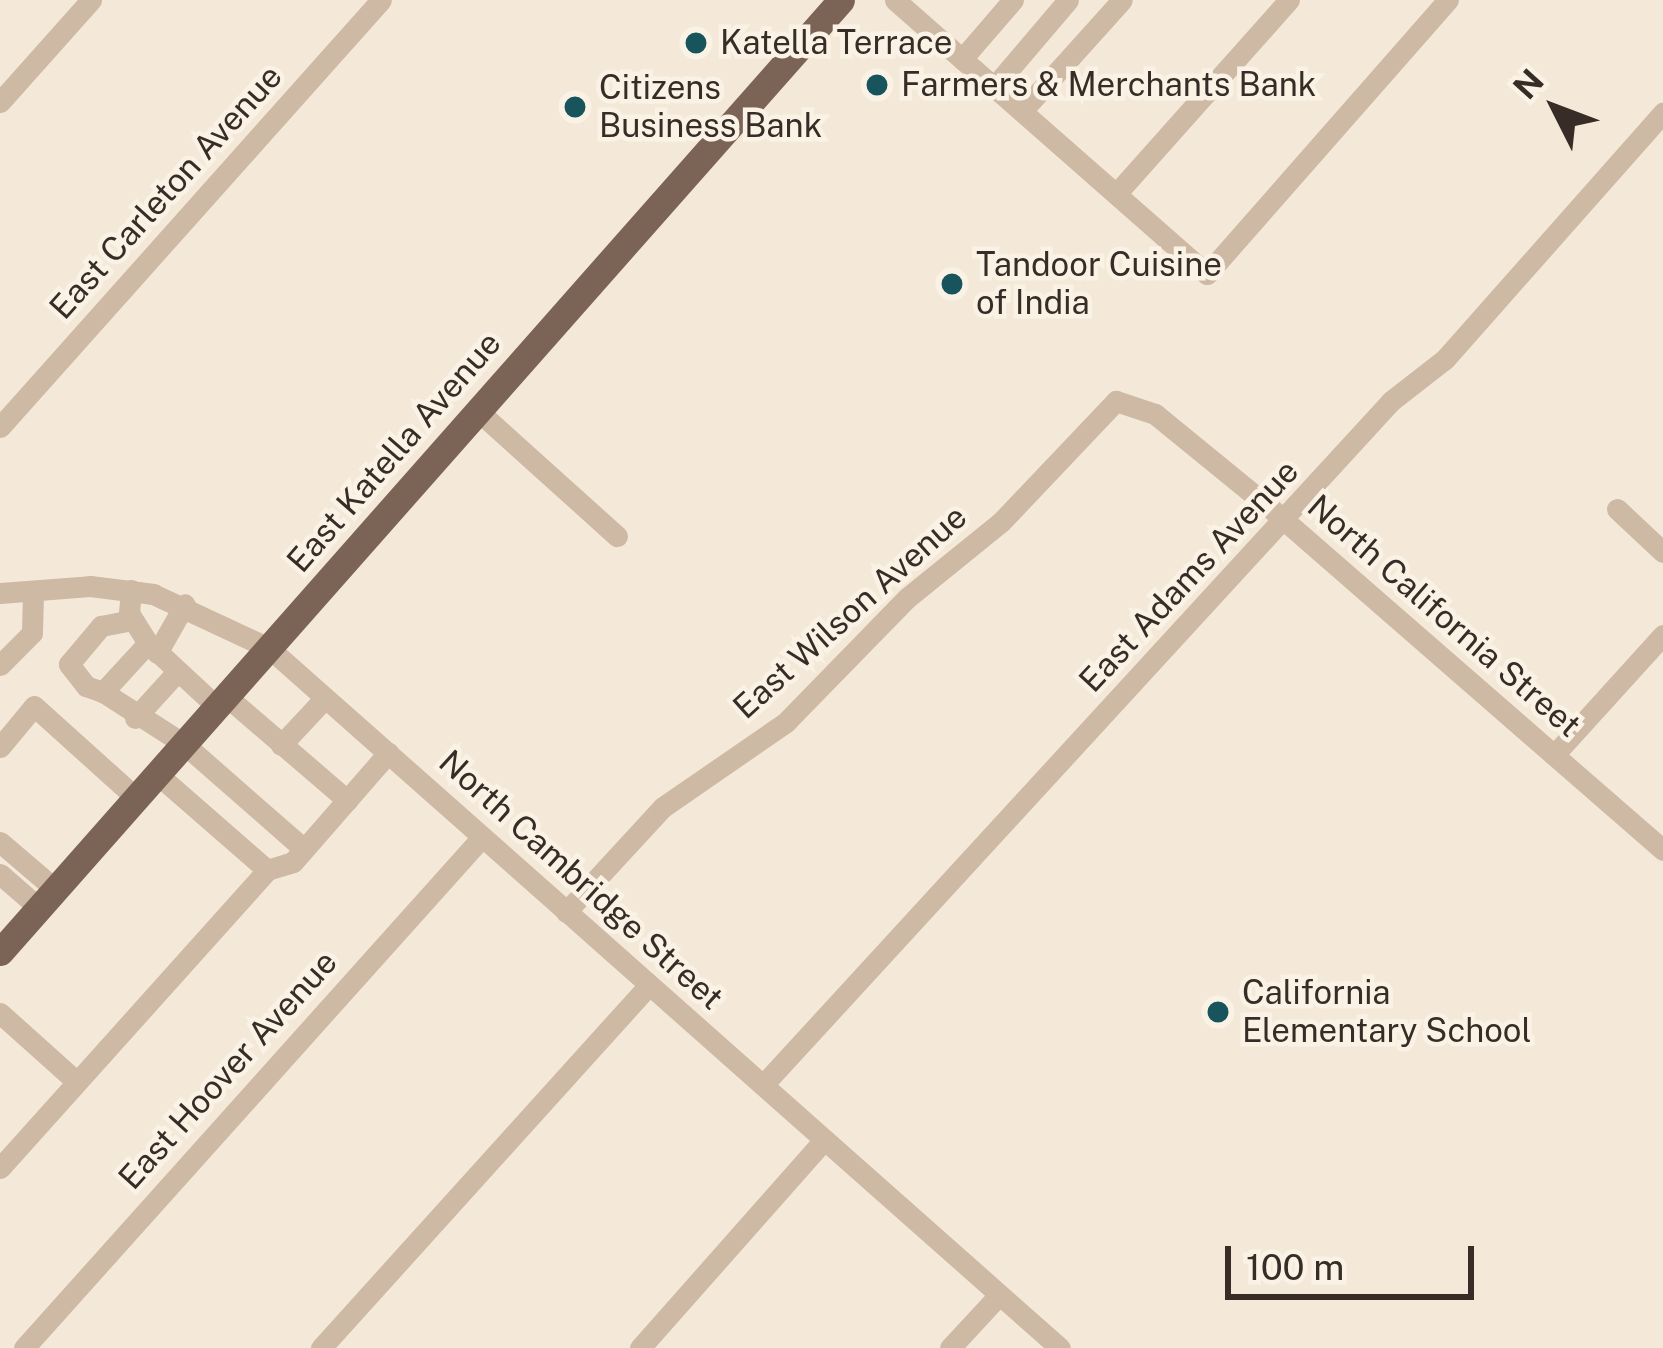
<!DOCTYPE html>
<style>
body{margin:0}
#map{position:relative;width:1663px;height:1348px;overflow:hidden;background:#f4e9d9;font-family:"Public Sans",sans-serif}
div>[style]{position:absolute}
.minor>*{height:21px;margin:-10.5px;padding:0 10.5px;transform-origin:10.5px;border-radius:10.5px;background:#cdb9a4}
.major>*{height:27px;margin:-13.5px;padding:0 13.5px;transform-origin:13.5px;border-radius:13.5px;background:#7b6456}
.dots>*{width:33px;height:33px;translate:-50% -50%;box-sizing:border-box;border:6px solid #fbf2e6;border-radius:50%}
span{translate:-50% -50%;white-space:nowrap;text-align:center;line-height:1.15;-webkit-text-stroke:9px #fbf2e6;paint-order:stroke}
.poi-label{font-size:33px;color:#372d26}
.left{translate:0 -50%;text-align:left}
.street-label{font-size:33px;color:#372d26}
.north{position:absolute;left:1495px;top:48px;width:120px;height:120px;-webkit-text-stroke:9px #fbf2e6;paint-order:stroke;rotate:312deg;font-size:33px;font-weight:700;line-height:48px;text-align:center;color:#372d26}
.north::after{content:'';display:block;margin:auto;width:42px;height:54px;background:#372d26;clip-path:polygon(50% 0,100% 100%,50% 72%,0 100%)}
.scale{position:absolute;left:1225px;top:1246px;width:249px;height:54px;box-sizing:border-box;border:6px solid #372d26;border-top:0;padding-left:15px;font-size:36px;line-height:42px;white-space:nowrap;color:#372d26;-webkit-text-stroke:9px #fbf2e6;paint-order:stroke}
</style>
<div id="map">
<div class="minor">
<div style="left:895px;top:0;width:415px;rotate:41.3deg"></div>
<div style="left:1207px;top:274px;width:365px;rotate:-48.7deg"></div>
<div style="left:962px;top:59px;width:78px;rotate:-49.2deg"></div>
<div style="left:994px;top:87px;width:114px;rotate:-49.6deg"></div>
<div style="left:0;top:102px;width:137px;rotate:-48.3deg"></div>
<div style="left:1022px;top:111px;width:149px;rotate:-48deg"></div>
<div style="left:1116px;top:194px;width:260px;rotate:-48.3deg"></div>
<div style="left:478px;top:411px;width:187px;rotate:42deg"></div>
<div style="left:0;top:427px;width:572px;rotate:-48.26deg"></div>
<div style="left:1617px;top:509px;width:63px;rotate:43.1deg"></div>
<div style="left:131px;top:590px;width:23px;rotate:95deg"></div>
<div style="left:129px;top:613px;width:36px;rotate:58deg"></div>
<div style="left:148px;top:643px;width:67px;rotate:132.6deg"></div>
<div style="left:103px;top:692px;width:96px;rotate:32.7deg"></div>
<div style="left:184px;top:744px;width:159px;rotate:41.2deg"></div>
<div style="left:0;top:593px;width:90px;rotate:-4.4deg"></div>
<div style="left:90px;top:586px;width:64px;rotate:7.2deg"></div>
<div style="left:153px;top:594px;width:128px;rotate:25deg"></div>
<div style="left:269px;top:648px;width:1056px;rotate:41.51deg"></div>
<div style="left:148px;top:643px;width:94px;rotate:42.8deg"></div>
<div style="left:157px;top:653px;width:56px;rotate:-60.3deg"></div>
<div style="left:0;top:665px;width:45px;rotate:-45deg"></div>
<div style="left:32px;top:633px;width:42px;rotate:-88.6deg"></div>
<div style="left:103px;top:692px;width:18px;rotate:-161deg"></div>
<div style="left:86px;top:686px;width:28px;rotate:-128deg"></div>
<div style="left:69px;top:664px;width:50px;rotate:-49.9deg"></div>
<div style="left:101px;top:626px;width:31px;rotate:-11deg"></div>
<div style="left:226px;top:696px;width:160px;rotate:40.7deg"></div>
<div style="left:135px;top:718px;width:61px;rotate:-47.7deg"></div>
<div style="left:281px;top:745px;width:64px;rotate:-46.9deg"></div>
<div style="left:0;top:747px;width:53px;rotate:-50.3deg"></div>
<div style="left:34px;top:706px;width:137px;rotate:42deg"></div>
<div style="left:1554px;top:755px;width:162px;rotate:-47.8deg"></div>
<div style="left:157px;top:774px;width:146px;rotate:41.1deg"></div>
<div style="left:0;top:842px;width:72px;rotate:40.5deg"></div>
<div style="left:0;top:874px;width:52px;rotate:41.1deg"></div>
<div style="left:566px;top:912px;width:143px;rotate:-47.3deg"></div>
<div style="left:663px;top:807px;width:150px;rotate:-34.6deg"></div>
<div style="left:786px;top:722px;width:173px;rotate:-45.7deg"></div>
<div style="left:907px;top:598px;width:121px;rotate:-39deg"></div>
<div style="left:1001px;top:522px;width:167px;rotate:-46.5deg"></div>
<div style="left:1116px;top:401px;width:41px;rotate:18.4deg"></div>
<div style="left:1155px;top:414px;width:146px;rotate:39.2deg"></div>
<div style="left:1268px;top:506px;width:524px;rotate:41.05deg"></div>
<div style="left:0;top:1013px;width:103px;rotate:41.9deg"></div>
<div style="left:763px;top:1085px;width:929px;rotate:-47.44deg"></div>
<div style="left:1391px;top:401px;width:68px;rotate:-37.9deg"></div>
<div style="left:1445px;top:359px;width:329px;rotate:-48.5deg"></div>
<div style="left:0;top:1168px;width:400px;rotate:-48.1deg"></div>
<div style="left:267px;top:870px;width:27px;rotate:-17deg"></div>
<div style="left:293px;top:862px;width:145px;rotate:-48.9deg"></div>
<div style="left:24px;top:1348px;width:686px;rotate:-48.13deg"></div>
<div style="left:321px;top:1348px;width:489px;rotate:-47.9deg"></div>
<div style="left:640px;top:1348px;width:278px;rotate:-48.5deg"></div>
<div style="left:950px;top:1348px;width:72px;rotate:-47.2deg"></div>
</div>
<div class="major">
<div style="left:0;top:952px;width:1270px;rotate:-48.54deg"></div>
</div>
<div class="dots">
<div style="left:696px;top:43px;background:#18545c"></div>
<div style="left:877px;top:85px;background:#18545c"></div>
<div style="left:575px;top:107px;background:#18545c"></div>
<div style="left:952px;top:284px;background:#18545c"></div>
<div style="left:1218px;top:1012px;background:#18545c"></div>
</div>
<div class="poi-label">
<span class="left" style="left:720px;top:43px">Katella Terrace</span>
<span class="left" style="left:901px;top:85px">Farmers &amp; Merchants Bank</span>
<span class="left" style="left:599px;top:107px">Citizens<br>Business Bank</span>
<span class="left" style="left:976px;top:284px">Tandoor Cuisine<br>of India</span>
<span class="left" style="left:1242px;top:1012px">California<br>Elementary School</span>
</div>
<div class="street-label">
<span style="left:166px;top:192px;rotate:-48deg">East Carleton Avenue</span>
<span style="left:394px;top:452px;rotate:-49deg">East Katella Avenue</span>
<span style="left:1189px;top:576px;rotate:-47deg">East Adams Avenue</span>
<span style="left:850px;top:612px;rotate:-42deg">East Wilson Avenue</span>
<span style="left:1444px;top:616px;rotate:41deg">North California Street</span>
<span style="left:581px;top:880px;rotate:42deg">North Cambridge Street</span>
<span style="left:228px;top:1070px;rotate:-48deg">East Hoover Avenue</span>
</div>
<div class="north">N</div>
<div class="scale">100 m</div>
</div>
